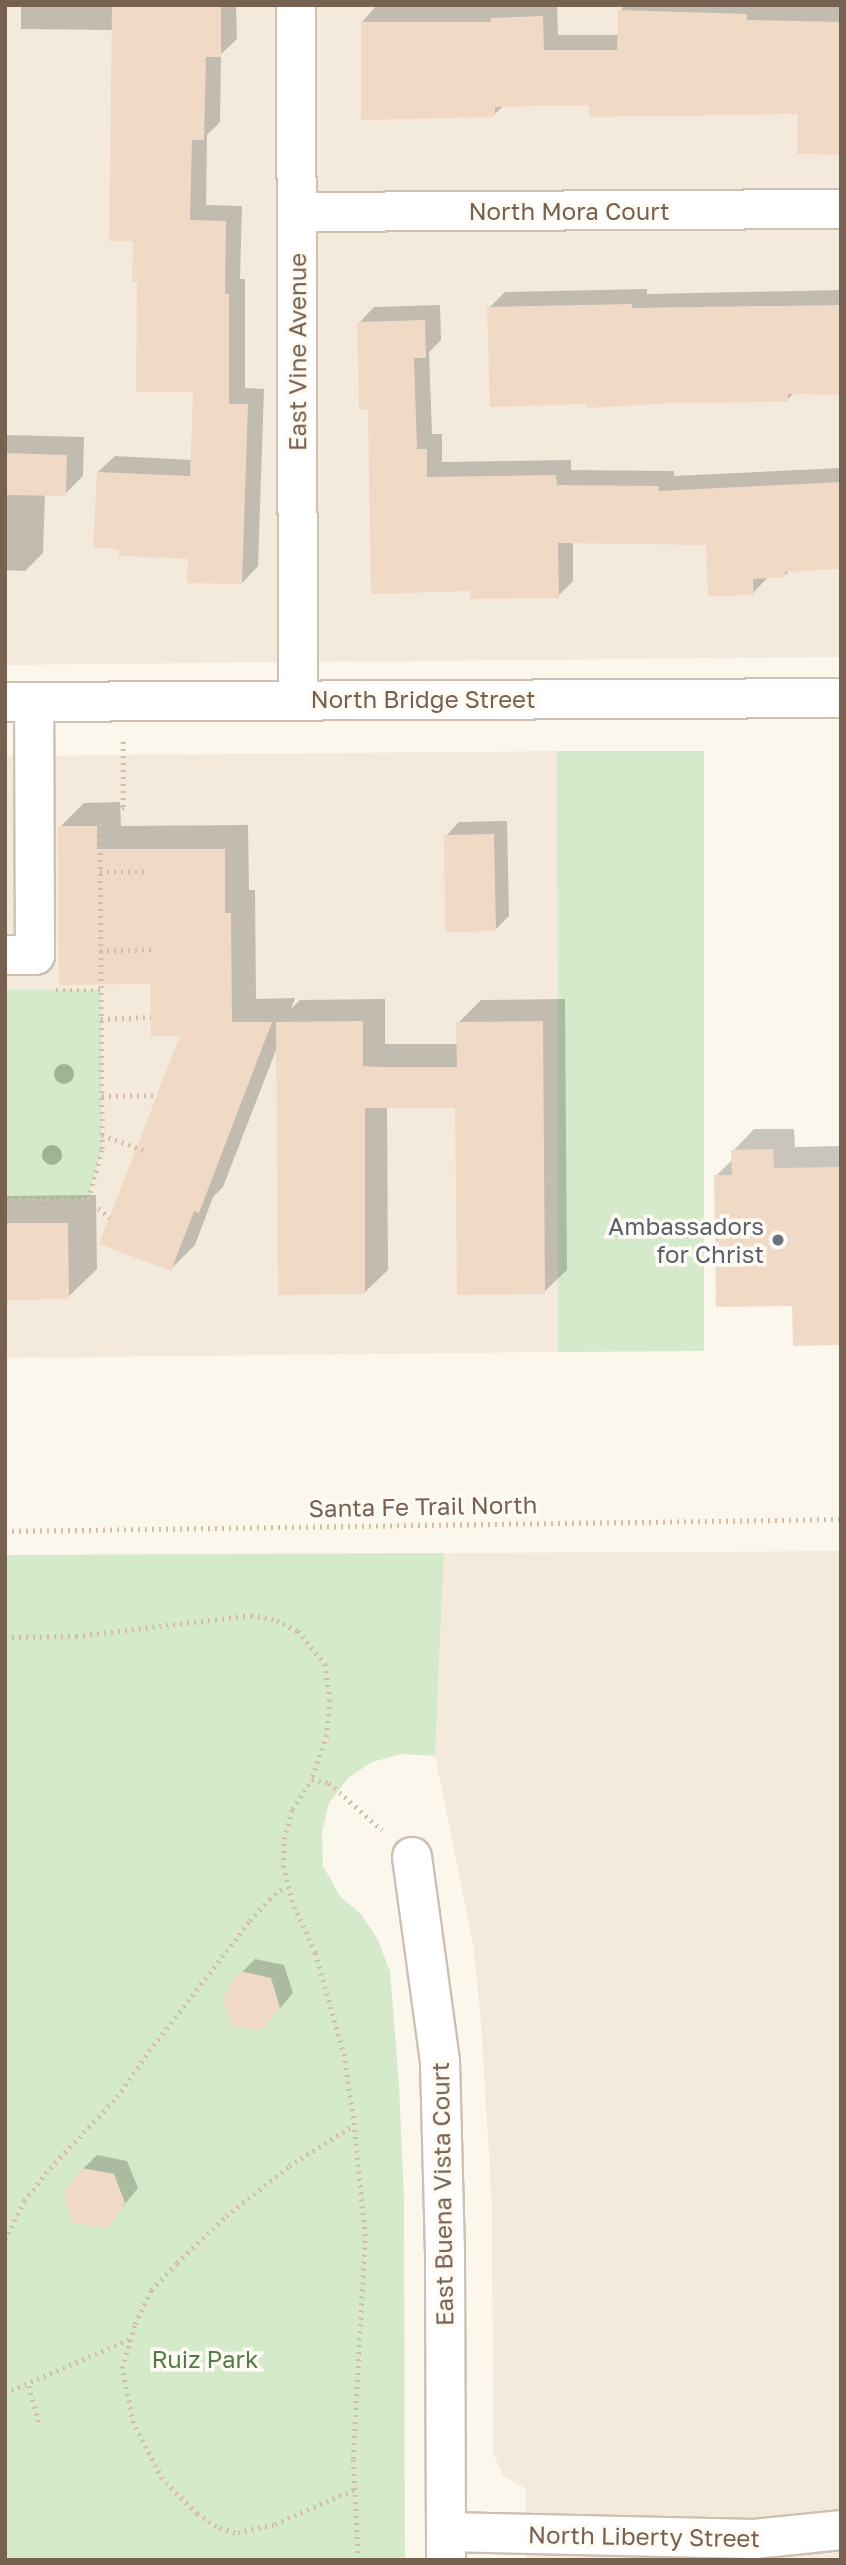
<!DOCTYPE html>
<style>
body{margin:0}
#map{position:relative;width:846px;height:2565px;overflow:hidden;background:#fcf7ed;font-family:"Golos Text",sans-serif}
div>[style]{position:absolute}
.residential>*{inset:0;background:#f3eadc}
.green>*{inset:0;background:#d5eacb}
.shadow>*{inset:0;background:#0003}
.building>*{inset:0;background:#f0dac6}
.path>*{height:4.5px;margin-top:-2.25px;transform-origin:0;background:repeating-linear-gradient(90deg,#d6bda8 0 2px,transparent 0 7px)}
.roads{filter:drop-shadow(2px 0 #cec1b2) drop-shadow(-2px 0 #cec1b2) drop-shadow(0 2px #cec1b2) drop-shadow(0 -2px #cec1b2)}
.minor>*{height:38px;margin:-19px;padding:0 19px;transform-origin:19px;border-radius:19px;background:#fff}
.trees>*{width:20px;height:20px;margin:-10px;border-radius:50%;background:#a0b392}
.dots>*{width:19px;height:19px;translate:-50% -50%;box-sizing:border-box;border:4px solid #fefbf4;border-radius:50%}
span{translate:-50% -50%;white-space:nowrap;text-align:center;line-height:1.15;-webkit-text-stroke:7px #fefbf4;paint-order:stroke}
.street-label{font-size:24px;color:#776150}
.worship-label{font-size:24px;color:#5b616d}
.right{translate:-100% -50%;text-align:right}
.park-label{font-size:24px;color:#547c48}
.frame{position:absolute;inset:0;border:7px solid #776150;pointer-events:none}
</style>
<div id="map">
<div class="residential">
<div style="clip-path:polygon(5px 5px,841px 5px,841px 657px,5px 665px)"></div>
<div style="clip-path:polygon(557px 751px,558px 1352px,5px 1358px,5px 756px)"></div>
<div style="clip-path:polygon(841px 1551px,841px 2560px,526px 2560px,526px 2489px,503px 2476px,493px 2453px,492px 2205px,481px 2022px,474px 1949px,435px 1756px,444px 1553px)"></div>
</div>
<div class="green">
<div style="clip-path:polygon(557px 751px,704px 751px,704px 1351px,558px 1352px)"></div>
<div style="clip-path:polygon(5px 990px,101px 990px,102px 1149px,88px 1199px,5px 1199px)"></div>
<div style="clip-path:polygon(444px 1553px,435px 1756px,402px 1754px,372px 1762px,348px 1778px,329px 1803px,322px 1833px,323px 1866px,340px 1896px,361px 1914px,377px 1938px,390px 1971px,399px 2084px,404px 2198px,405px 2560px,5px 2560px,5px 1555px)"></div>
</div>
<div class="shadow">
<div style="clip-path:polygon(21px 5px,236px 5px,237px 39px,221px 54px,220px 122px,207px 135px,206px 205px,242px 206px,240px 279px,245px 279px,245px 388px,264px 389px,258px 566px,242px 583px,190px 557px,98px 472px,115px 456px,192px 460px,194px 390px,138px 280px,114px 30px,21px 29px)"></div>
<div style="clip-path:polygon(377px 5px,557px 5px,558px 35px,619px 35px,620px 11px,625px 5px,841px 7px,841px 153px,799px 112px,591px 103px,504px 105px,494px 115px,362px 22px)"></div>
<div style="clip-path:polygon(647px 289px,647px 294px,841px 290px,841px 393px,794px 393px,787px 400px,588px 402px,489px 308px,505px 292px)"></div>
<div style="clip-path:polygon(440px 305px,441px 340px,429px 352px,432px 434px,442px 434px,442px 462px,571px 460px,571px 470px,674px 471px,674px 476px,841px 468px,841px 567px,790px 570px,785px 575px,768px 577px,753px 593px,707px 543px,573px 542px,573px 581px,558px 596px,472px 589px,369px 408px,359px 323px,374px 307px)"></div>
<div style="clip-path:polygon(5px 435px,84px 437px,83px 476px,65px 494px,45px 494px,43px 553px,25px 571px,5px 570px)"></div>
<div style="clip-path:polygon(120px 802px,121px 826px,248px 825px,249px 890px,255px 890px,256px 999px,295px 998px,291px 1009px,300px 1000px,385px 999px,385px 1044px,458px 1044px,458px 1023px,481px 1000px,565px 999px,567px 1270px,544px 1292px,457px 1107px,387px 1106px,388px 1270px,365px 1292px,278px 1045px,223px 1187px,213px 1197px,195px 1245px,171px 1269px,182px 1034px,60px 827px,84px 803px)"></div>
<div style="clip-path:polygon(507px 821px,509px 916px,495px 930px,446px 836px,459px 822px)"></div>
<div style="clip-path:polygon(754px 1129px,794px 1129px,795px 1147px,841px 1146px,841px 1343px,794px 1304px,716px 1176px,733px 1159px,733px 1151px)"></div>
<div style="clip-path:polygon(96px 1195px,97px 1269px,68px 1297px,10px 1298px,5px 1303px,5px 1196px)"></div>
<div style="clip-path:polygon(255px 1959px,284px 1965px,293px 1993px,262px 2029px,241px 1973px)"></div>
<div style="clip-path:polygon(97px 2155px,127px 2161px,138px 2188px,107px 2226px,83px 2169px)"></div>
</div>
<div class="building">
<div style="clip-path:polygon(112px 5px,221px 5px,221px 57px,206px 57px,204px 140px,192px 140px,190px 220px,226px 221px,225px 294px,229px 294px,229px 404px,248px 404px,242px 584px,187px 583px,188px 559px,119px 556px,119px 549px,93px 548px,97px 472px,190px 476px,193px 392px,136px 392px,137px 282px,132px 282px,133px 241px,109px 241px)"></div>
<div style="clip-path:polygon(618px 10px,747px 14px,747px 20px,841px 22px,841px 155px,797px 154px,798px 114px,589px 117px,589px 105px,495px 107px,495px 117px,361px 120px,361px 22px,491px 22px,491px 18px,543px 16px,544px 50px,617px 50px)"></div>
<div style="clip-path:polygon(632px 304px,632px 308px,841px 305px,841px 395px,788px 394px,788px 402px,672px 403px,587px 408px,587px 404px,490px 407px,487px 307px)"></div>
<div style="clip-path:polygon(425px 320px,426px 358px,414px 358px,417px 449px,427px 449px,427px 477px,556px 475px,557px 485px,659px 486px,659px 491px,841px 482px,841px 569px,785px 572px,785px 577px,753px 579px,754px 595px,708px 596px,706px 545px,558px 543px,559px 598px,470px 599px,470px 591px,371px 594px,368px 410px,359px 410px,357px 322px)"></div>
<div style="clip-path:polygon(5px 453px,67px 455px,66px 496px,5px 495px)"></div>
<div style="clip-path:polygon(58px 826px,97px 826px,97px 849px,225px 849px,225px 913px,231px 913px,232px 1022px,272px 1022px,199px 1213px,194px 1211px,171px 1271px,99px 1244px,180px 1036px,151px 1036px,150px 984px,59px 985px)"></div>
<div style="clip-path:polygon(494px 834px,496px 931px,445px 932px,444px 835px)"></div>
<div style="clip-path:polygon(363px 1021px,363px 1066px,382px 1067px,457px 1067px,456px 1022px,543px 1021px,545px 1294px,457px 1295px,455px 1108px,365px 1108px,365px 1294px,278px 1295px,276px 1022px)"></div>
<div style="clip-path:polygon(773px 1149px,774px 1168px,841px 1167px,841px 1345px,793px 1346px,792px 1306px,716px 1307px,714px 1175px,732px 1175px,731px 1150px)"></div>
<div style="clip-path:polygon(5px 1223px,68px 1223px,69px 1299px,5px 1300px)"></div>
<div style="clip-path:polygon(240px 1971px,271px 1978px,280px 2008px,262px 2030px,233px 2026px,222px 1997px)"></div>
<div style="clip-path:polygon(82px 2168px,114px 2174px,125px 2203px,108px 2228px,72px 2223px,64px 2193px)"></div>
</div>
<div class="path">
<div style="left:100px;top:872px;width:49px"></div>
<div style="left:100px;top:951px;width:55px;rotate:-2.1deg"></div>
<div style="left:56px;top:990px;width:45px"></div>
<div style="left:101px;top:1019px;width:50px;rotate:-2.3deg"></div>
<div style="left:102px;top:1096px;width:55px;rotate:-1deg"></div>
<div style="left:102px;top:1135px;width:44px;rotate:20.1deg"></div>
<div style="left:5px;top:1199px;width:83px"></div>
<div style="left:88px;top:1199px;width:52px;rotate:-74.4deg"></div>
<div style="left:102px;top:1149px;width:323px;rotate:-90.4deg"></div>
<div style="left:100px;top:826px;width:30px;rotate:-40deg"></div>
<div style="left:123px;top:807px;width:67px;rotate:-90deg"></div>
<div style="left:47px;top:1199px;width:24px;rotate:90deg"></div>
<div style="left:88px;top:1199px;width:29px;rotate:41deg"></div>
<div style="left:5px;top:1531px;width:836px;rotate:-0.82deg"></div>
<div style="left:5px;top:1637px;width:71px;rotate:-0.8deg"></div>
<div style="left:76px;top:1636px;width:176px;rotate:-6.8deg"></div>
<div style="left:251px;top:1615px;width:26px;rotate:11deg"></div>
<div style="left:277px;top:1620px;width:24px;rotate:28deg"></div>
<div style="left:298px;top:1631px;width:43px;rotate:50.7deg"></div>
<div style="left:325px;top:1664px;width:36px;rotate:82deg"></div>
<div style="left:330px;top:1700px;width:35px;rotate:95deg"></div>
<div style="left:327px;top:1735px;width:46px;rotate:108.8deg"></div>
<div style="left:5px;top:2240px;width:43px;rotate:-64deg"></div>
<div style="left:24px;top:2201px;width:42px;rotate:-51.8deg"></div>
<div style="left:50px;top:2168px;width:98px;rotate:-46.7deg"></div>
<div style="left:117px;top:2097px;width:56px;rotate:-55.2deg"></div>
<div style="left:149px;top:2051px;width:165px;rotate:-52.2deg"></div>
<div style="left:250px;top:1921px;width:29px;rotate:-49deg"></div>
<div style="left:269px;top:1899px;width:21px;rotate:-37deg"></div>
<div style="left:29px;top:2386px;width:41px;rotate:74.6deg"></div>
<div style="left:5px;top:2393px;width:136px;rotate:-23.4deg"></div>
<div style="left:354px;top:2490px;width:87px;rotate:156.4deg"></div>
<div style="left:274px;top:2525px;width:40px;rotate:168deg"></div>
<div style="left:235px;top:2533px;width:20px;rotate:-162deg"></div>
<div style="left:216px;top:2527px;width:23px;rotate:-146deg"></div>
<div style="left:197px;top:2514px;width:49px;rotate:-135deg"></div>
<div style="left:162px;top:2479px;width:63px;rotate:-117.4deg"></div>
<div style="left:133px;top:2423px;width:56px;rotate:-101.3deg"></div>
<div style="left:122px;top:2368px;width:46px;rotate:-73.5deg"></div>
<div style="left:135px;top:2324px;width:38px;rotate:-65deg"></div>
<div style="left:151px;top:2290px;width:37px;rotate:-46deg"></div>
<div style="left:177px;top:2263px;width:68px;rotate:-43.8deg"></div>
<div style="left:226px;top:2216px;width:80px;rotate:-38.4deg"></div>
<div style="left:289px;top:2166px;width:77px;rotate:-32.2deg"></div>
<div style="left:5px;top:2553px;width:8px;rotate:60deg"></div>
<div style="left:358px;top:2560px;width:101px;rotate:-92.8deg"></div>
<div style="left:353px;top:2459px;width:223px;rotate:-86.9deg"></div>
<div style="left:365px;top:2236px;width:112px;rotate:-95.7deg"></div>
<div style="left:354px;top:2125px;width:70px;rotate:-98.2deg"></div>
<div style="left:344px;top:2056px;width:107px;rotate:-105.7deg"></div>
<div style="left:315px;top:1953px;width:56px;rotate:-114.3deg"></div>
<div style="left:292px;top:1902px;width:36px;rotate:-104deg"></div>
<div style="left:283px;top:1867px;width:28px;rotate:-88deg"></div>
<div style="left:284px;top:1839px;width:31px;rotate:-75deg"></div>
<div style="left:292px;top:1809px;width:36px;rotate:-56deg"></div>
<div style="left:312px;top:1779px;width:17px;rotate:13deg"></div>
<div style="left:329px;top:1783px;width:71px;rotate:41.6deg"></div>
</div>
<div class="roads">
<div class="minor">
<div style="left:296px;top:5px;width:694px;rotate:89.83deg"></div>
<div style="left:297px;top:212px;width:544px;rotate:-0.32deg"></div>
<div style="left:5px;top:702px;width:836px;rotate:-0.27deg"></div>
<div style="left:5px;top:955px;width:30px"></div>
<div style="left:35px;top:955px;width:253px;rotate:-90.2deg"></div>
<div style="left:412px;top:1857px;width:207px;rotate:82.2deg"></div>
<div style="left:440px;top:2062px;width:192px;rotate:88.5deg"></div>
<div style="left:445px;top:2254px;width:306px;rotate:89.8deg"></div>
<div style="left:446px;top:2532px;width:308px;rotate:1.3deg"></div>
<div style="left:754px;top:2539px;width:87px;rotate:-5.9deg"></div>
</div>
</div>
<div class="trees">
<div style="left:64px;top:1074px"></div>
<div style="left:52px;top:1155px"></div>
</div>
<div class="dots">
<div style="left:778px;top:1240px;background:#6b7280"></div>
</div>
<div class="street-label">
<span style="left:569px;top:211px">North Mora Court</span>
<span style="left:297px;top:352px;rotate:-90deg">East Vine Avenue</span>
<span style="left:423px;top:699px">North Bridge Street</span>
<span style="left:423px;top:1506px;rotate:-1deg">Santa Fe Trail North</span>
<span style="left:442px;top:2194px;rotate:-91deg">East Buena Vista Court</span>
<span style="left:644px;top:2536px;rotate:1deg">North Liberty Street</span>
</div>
<div class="worship-label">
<span class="right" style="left:764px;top:1240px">Ambassadors<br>for Christ</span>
</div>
<div class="park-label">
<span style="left:205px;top:2359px">Ruiz Park</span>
</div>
<div class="frame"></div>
</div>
